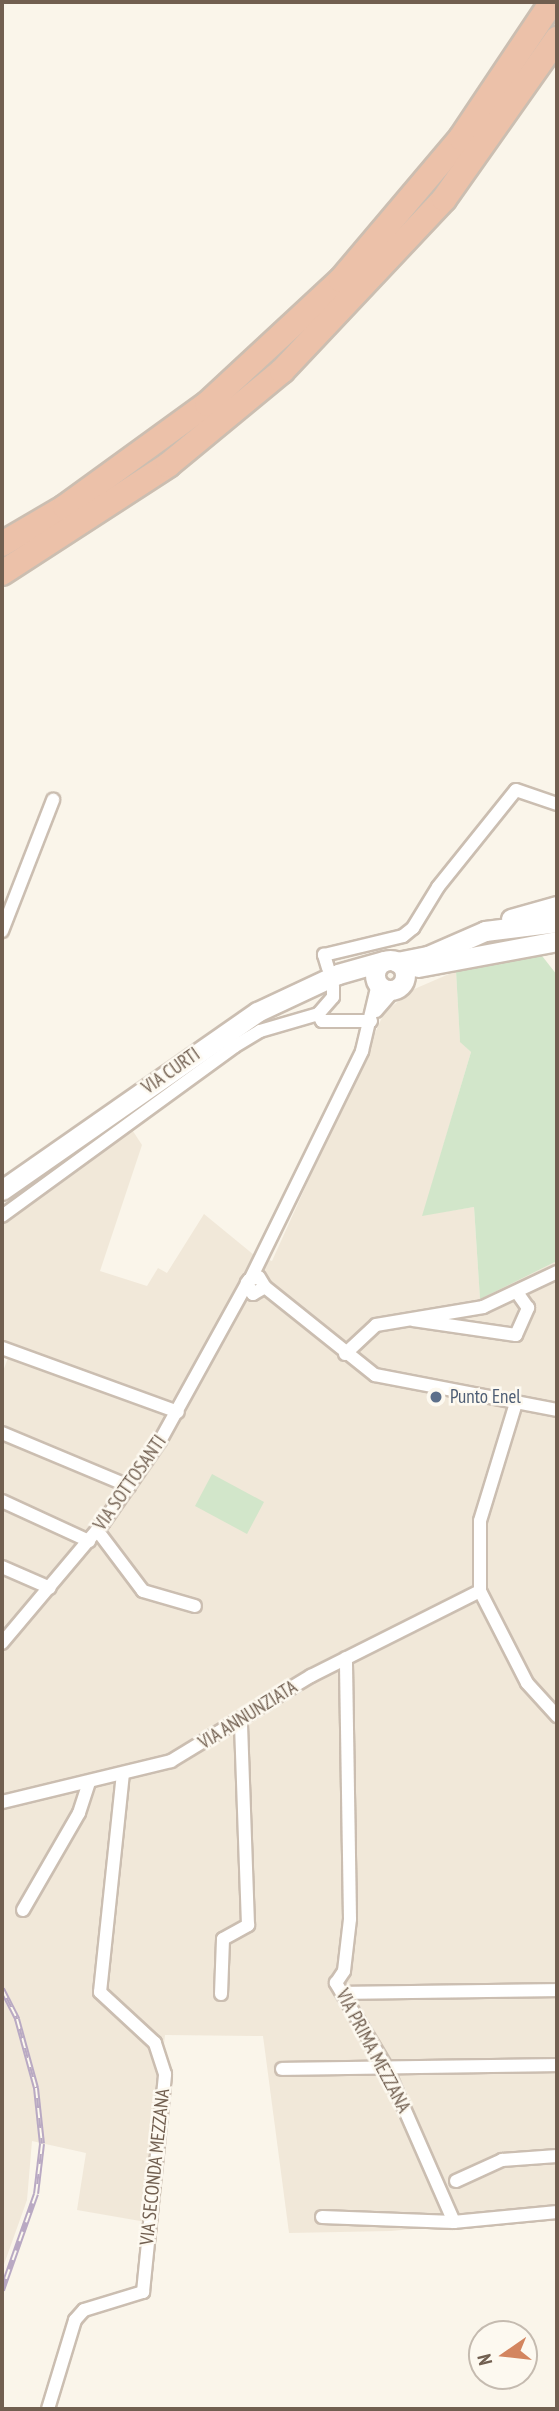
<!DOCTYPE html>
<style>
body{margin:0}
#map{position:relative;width:559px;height:2411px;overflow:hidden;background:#faf5ea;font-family:"PT Sans Narrow",sans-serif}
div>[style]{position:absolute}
.residential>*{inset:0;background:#f1e8d9}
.green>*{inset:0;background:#d2e6ca}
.roads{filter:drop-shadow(2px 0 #cbbeb1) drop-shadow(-2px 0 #cbbeb1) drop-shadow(0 2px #cbbeb1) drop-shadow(0 -2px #cbbeb1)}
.street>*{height:12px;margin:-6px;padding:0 6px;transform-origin:6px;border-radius:6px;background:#fff}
.secondary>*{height:19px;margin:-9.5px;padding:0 9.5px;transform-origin:9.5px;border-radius:9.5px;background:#fff}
.secondary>.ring{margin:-9.5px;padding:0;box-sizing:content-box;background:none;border:19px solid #fff;border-radius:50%}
.highway>*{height:24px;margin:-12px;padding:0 12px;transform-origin:12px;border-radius:12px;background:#ecc1a9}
.rail>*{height:6px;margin-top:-3px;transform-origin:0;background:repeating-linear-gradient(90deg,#fdf9f0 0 10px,#b9a9c3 0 20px);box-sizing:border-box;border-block:2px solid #b9a9c3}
.dots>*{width:19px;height:19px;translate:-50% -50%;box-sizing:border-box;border:4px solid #fdf9f0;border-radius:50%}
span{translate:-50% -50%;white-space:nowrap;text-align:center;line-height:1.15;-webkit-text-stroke:5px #fdf9f0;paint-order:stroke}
.street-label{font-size:19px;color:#715f50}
.service-label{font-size:19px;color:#4e5e75}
.left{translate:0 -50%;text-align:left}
.frame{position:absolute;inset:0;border:4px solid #715f50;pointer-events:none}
.north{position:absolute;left:468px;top:2320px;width:70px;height:70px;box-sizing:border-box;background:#fdf9f0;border:2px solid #c5bbb0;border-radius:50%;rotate:256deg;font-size:19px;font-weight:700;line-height:28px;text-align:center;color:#715f50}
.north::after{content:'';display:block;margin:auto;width:24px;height:32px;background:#d3855f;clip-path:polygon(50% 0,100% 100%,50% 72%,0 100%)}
</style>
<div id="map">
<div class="residential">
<div style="clip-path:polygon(456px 971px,460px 1041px,471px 1052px,423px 1215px,474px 1207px,480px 1298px,557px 1261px,557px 2216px,391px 2231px,289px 2233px,263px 2036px,165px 2035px,146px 2222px,77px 2210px,86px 2153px,32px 2141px,27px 2200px,2px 2270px,2px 1374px,9px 1355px,2px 1351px,2px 1212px,127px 1122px,142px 1145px,100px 1271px,147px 1286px,158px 1268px,167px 1273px,204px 1214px,254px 1255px,272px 1261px,384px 1013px,412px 990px)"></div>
</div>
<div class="green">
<div style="clip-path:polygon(539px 952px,557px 975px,557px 1261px,480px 1299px,474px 1207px,422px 1216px,471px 1052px,460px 1042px,456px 971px)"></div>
<div style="clip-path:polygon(212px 1474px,264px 1502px,247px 1534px,195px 1506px)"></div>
</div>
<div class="roads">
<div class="street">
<div style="left:2px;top:931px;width:141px;rotate:-68.7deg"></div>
<div style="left:328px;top:968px;width:14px;rotate:-107deg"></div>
<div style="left:324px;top:955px;width:81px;rotate:-13.5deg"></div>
<div style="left:403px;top:936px;width:13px;rotate:-39deg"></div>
<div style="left:413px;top:928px;width:48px;rotate:-58.6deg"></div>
<div style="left:438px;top:887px;width:124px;rotate:-51.2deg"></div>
<div style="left:516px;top:790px;width:43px;rotate:18.9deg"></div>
<div style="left:333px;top:986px;width:11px;rotate:90deg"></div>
<div style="left:333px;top:997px;width:23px;rotate:131deg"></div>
<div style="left:318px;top:1014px;width:8px;rotate:60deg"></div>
<div style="left:322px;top:1021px;width:49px"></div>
<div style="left:376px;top:1011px;width:29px;rotate:-49deg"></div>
<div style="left:2px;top:1216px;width:288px;rotate:-36.1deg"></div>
<div style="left:235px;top:1046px;width:29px;rotate:-31deg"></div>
<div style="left:260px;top:1031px;width:60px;rotate:-16.3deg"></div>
<div style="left:251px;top:1278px;width:253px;rotate:-63.9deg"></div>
<div style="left:362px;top:1051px;width:69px;rotate:-76.6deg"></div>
<div style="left:265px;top:1287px;width:141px;rotate:38.7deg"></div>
<div style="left:375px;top:1375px;width:185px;rotate:10.9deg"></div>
<div style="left:413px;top:1320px;width:104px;rotate:8.3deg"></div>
<div style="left:516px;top:1335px;width:30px;rotate:-66deg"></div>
<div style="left:528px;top:1308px;width:19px;rotate:-125deg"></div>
<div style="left:2px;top:1348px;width:187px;rotate:20deg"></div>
<div style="left:345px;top:1354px;width:42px;rotate:-43.1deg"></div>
<div style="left:376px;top:1325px;width:109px;rotate:-9.5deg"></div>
<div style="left:483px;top:1307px;width:82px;rotate:-25.3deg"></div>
<div style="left:516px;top:1403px;width:123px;rotate:107deg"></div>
<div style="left:480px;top:1521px;width:70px;rotate:90deg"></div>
<div style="left:480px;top:1591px;width:103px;rotate:62.9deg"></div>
<div style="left:527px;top:1683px;width:45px;rotate:47.7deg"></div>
<div style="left:2px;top:1433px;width:138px;rotate:22.7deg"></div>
<div style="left:2px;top:1501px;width:96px;rotate:24.7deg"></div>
<div style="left:97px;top:1530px;width:76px;rotate:53deg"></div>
<div style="left:143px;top:1591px;width:54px;rotate:16.1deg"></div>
<div style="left:2px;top:1567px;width:52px;rotate:23.6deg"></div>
<div style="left:2px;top:1643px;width:157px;rotate:-49.9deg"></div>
<div style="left:103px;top:1523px;width:100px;rotate:-55.2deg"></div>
<div style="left:160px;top:1441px;width:184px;rotate:-61.1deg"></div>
<div style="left:249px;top:1280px;width:10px;rotate:-17deg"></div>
<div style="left:259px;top:1277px;width:12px;rotate:59deg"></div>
<div style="left:265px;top:1287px;width:14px;rotate:150deg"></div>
<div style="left:253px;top:1294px;width:13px;rotate:-119deg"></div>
<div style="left:2px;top:1802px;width:174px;rotate:-13.6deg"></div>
<div style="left:171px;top:1761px;width:164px;rotate:-31.3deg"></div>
<div style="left:311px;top:1676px;width:189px;rotate:-26.7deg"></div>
<div style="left:23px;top:1910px;width:112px;rotate:-60deg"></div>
<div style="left:79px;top:1813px;width:33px;rotate:-72deg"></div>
<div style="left:342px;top:1993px;width:215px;rotate:-0.8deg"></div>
<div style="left:221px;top:1994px;width:55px;rotate:-87.9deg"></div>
<div style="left:223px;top:1939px;width:29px;rotate:-29deg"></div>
<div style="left:248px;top:1925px;width:203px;rotate:-92deg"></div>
<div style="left:282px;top:2069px;width:275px;rotate:-0.8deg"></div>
<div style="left:456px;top:2181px;width:51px;rotate:-24.5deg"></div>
<div style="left:502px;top:2160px;width:55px;rotate:-4.2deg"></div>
<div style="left:322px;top:2217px;width:132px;rotate:2.2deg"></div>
<div style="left:454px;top:2222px;width:171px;rotate:-113.7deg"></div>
<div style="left:385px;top:2065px;width:96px;rotate:-120.9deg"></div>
<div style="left:336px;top:1983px;width:14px;rotate:-56deg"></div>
<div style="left:344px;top:1971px;width:52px;rotate:-83.4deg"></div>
<div style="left:350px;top:1919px;width:261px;rotate:-90.9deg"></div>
<div style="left:454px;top:2222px;width:103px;rotate:-5.5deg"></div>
<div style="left:48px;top:2409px;width:93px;rotate:-73.1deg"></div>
<div style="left:75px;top:2320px;width:13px;rotate:-48deg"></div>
<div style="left:84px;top:2310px;width:62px;rotate:-17deg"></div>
<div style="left:143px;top:2292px;width:219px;rotate:-84.2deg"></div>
<div style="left:165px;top:2074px;width:33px;rotate:-108deg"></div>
<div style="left:155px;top:2043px;width:75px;rotate:-137.2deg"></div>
<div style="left:100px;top:1992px;width:219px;rotate:-84deg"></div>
</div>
<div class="secondary">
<div style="left:511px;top:919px;width:48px;rotate:-15.8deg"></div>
<div class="ring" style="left:375px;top:960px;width:11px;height:11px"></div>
<div style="left:397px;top:962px;width:32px;rotate:-11deg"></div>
<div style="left:428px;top:956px;width:62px;rotate:-23.7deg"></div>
<div style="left:485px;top:931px;width:73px;rotate:-7.1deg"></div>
<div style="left:418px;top:967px;width:141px;rotate:-10.6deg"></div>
<div style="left:2px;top:1190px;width:311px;rotate:-34.9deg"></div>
<div style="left:257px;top:1012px;width:89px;rotate:-25.1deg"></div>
<div style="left:338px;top:974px;width:48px;rotate:-15.8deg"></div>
</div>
<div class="highway">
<div style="left:2px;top:544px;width:73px;rotate:-30.4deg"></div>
<div style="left:65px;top:507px;width:175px;rotate:-36deg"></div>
<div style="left:207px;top:404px;width:183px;rotate:-42.8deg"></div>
<div style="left:341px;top:280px;width:186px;rotate:-49.8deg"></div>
<div style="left:461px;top:138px;width:164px;rotate:-56.2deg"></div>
<div style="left:2px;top:573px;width:198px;rotate:-33deg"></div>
<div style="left:168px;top:465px;width:148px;rotate:-39.5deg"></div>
<div style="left:282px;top:371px;width:236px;rotate:-46.7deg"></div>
<div style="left:444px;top:199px;width:196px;rotate:-54.8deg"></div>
</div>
</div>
<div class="rail">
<div style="left:2px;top:1989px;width:34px;rotate:63deg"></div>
<div style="left:17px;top:2019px;width:72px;rotate:74.6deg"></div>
<div style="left:36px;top:2088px;width:56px;rotate:83.9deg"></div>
<div style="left:42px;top:2144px;width:50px;rotate:96.8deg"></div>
<div style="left:36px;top:2194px;width:102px;rotate:109.5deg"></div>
</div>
<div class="dots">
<div style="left:436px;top:1397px;background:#5c6f8a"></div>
</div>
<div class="street-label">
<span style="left:171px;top:1071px;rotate:-35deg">VIA CURTI</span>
<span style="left:130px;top:1483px;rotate:-55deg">VIA SOTTOSANTI</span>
<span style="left:248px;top:1715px;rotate:-32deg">VIA ANNUNZIATA</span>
<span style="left:373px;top:2051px;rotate:62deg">VIA PRIMA MEZZANA</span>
<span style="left:155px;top:2167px;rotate:-84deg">VIA SECONDA MEZZANA</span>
</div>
<div class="service-label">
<span class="left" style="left:450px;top:1397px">Punto Enel</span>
</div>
<div class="frame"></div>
<div class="north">N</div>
</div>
